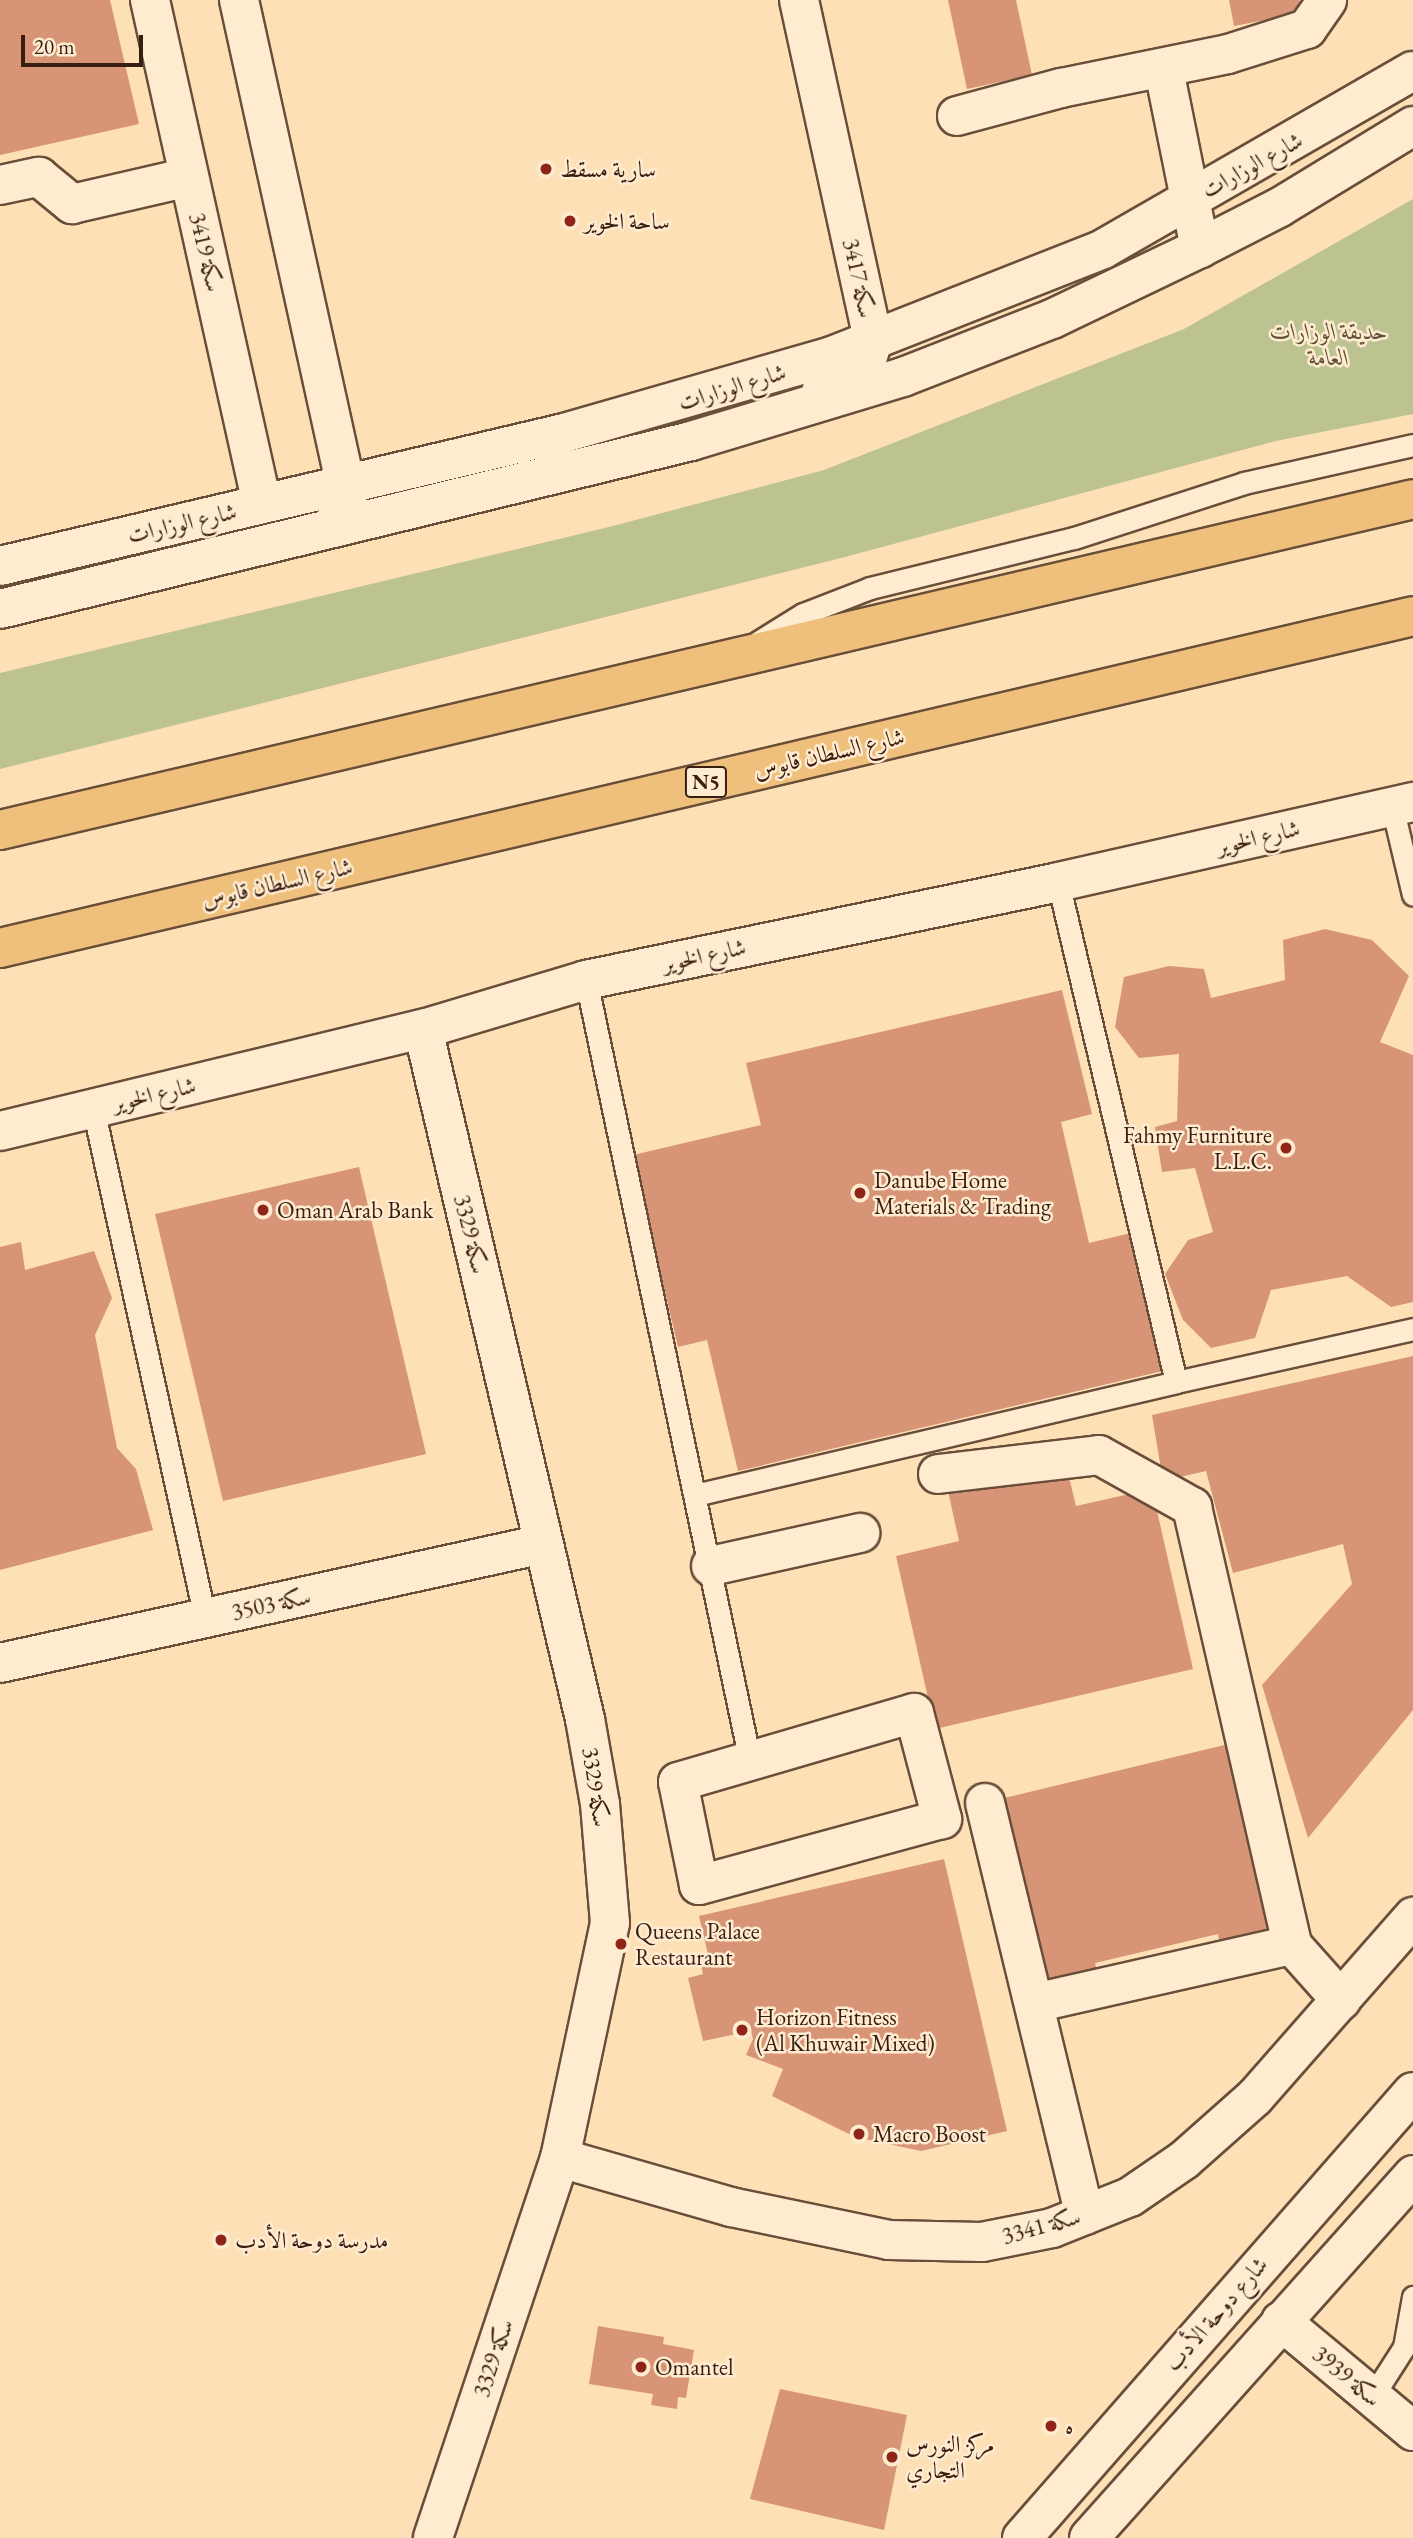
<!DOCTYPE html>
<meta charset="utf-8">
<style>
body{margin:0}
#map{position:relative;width:1413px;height:2538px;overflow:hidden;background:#fde0b6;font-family:"EB Garamond",Amiri,serif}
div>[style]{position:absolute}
.green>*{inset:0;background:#bdc390}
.building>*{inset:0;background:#d79477}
.round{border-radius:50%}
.roads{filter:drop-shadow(2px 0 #694e3a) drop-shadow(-2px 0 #694e3a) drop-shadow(0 2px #694e3a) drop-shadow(0 -2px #694e3a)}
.service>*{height:21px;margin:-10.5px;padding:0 10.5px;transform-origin:10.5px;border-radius:10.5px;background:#feebd0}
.minor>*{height:38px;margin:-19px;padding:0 19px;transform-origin:19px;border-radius:19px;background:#feebd0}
.tertiary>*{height:38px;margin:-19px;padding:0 19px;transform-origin:19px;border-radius:19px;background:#feebd0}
.secondary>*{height:38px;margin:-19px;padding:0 19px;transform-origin:19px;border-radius:19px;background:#feebd0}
.trunk>*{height:38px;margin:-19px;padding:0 19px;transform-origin:19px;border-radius:19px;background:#eec07b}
.dots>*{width:19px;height:19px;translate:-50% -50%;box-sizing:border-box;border:4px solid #feebd0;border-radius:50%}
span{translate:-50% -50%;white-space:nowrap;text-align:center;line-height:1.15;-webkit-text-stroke:5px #feebd0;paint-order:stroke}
.shield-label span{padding:2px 5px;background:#feebd0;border:2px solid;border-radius:5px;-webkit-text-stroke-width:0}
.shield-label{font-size:21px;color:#381e10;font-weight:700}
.street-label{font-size:23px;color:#381e10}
.poi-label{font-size:23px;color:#381e10}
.left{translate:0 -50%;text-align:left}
.right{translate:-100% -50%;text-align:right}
.park-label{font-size:23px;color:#605036;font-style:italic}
.scale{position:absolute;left:21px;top:35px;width:122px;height:32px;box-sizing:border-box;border:4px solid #381e10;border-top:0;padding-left:9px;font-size:21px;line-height:24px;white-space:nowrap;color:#381e10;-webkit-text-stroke:5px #feebd0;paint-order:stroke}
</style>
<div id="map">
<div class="green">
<div style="clip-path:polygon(1413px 199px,1413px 414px,1276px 441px,845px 557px,0 769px,0 673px,613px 526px,824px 470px,1184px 329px)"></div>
</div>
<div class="building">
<div style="clip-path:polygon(0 0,110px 0,139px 124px,0 155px)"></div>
<div style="clip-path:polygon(948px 0,1016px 0,1032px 75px,967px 89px)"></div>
<div style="clip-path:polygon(1229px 0,1299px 0,1302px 13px,1234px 26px)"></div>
<div class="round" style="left:539px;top:162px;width:16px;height:16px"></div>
<div style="clip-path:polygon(1325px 929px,1372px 940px,1409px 976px,1380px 1042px,1413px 1055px,1413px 1302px,1391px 1307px,1347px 1276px,1271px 1290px,1255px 1338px,1211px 1348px,1183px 1320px,1165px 1274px,1188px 1240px,1213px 1232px,1195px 1168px,1162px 1172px,1155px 1127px,1177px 1121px,1179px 1054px,1139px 1058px,1115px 1027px,1124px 977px,1169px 966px,1204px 969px,1211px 998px,1285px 980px,1283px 940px)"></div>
<div style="clip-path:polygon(1062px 990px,1092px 1114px,1061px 1122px,1089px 1243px,1135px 1232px,1167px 1370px,738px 1471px,707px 1340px,678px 1347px,633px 1155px,761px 1125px,746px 1063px)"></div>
<div style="clip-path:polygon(359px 1167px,426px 1454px,223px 1501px,155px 1214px)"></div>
<div style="clip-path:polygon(21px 1242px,25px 1270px,94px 1251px,112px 1298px,95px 1335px,117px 1448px,136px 1469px,153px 1530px,0 1570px,0 1247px)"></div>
<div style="clip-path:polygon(1413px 1356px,1413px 1710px,1308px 1838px,1262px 1685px,1352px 1584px,1343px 1544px,1233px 1573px,1206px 1471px,1163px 1481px,1152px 1415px)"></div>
<div style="clip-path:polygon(1066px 1464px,1076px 1506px,1152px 1489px,1193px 1669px,935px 1729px,896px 1556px,959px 1541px,948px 1491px)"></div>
<div style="clip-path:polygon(1241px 1741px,1286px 1930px,1220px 1946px,1218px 1934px,1095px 1963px,1097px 1972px,1037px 1987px,992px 1801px)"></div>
<div style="clip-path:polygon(944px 1859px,1007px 2131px,921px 2151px,855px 2137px,772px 2096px,783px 2069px,746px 2055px,753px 2039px,751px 2031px,703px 2041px,688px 1978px,703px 1974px,701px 1965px,710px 1963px,699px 1916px)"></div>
<div style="clip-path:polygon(598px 2326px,664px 2337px,663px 2344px,694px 2350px,686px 2398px,678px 2397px,677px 2409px,651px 2405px,653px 2394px,589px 2384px)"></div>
<div style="clip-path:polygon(780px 2389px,907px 2415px,884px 2530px,750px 2499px)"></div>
</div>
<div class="roads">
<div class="service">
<div style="left:758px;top:642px;width:53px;rotate:-31.9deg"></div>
<div style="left:803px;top:614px;width:72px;rotate:-21.2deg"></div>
<div style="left:870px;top:588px;width:210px;rotate:-13.8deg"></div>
<div style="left:1074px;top:538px;width:179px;rotate:-17.9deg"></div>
<div style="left:1244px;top:483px;width:173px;rotate:-12.7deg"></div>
<div style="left:1392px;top:806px;width:91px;rotate:76.7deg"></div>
<div style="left:586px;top:980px;width:798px;rotate:78.14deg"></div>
<div style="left:93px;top:1108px;width:522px;rotate:77.61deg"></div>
<div style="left:1176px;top:1382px;width:243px;rotate:-12.6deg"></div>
<div style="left:695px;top:1495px;width:494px;rotate:-13.2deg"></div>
<div style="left:1176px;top:1382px;width:514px;rotate:-103.28deg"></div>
<div style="left:1372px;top:2397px;width:59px;rotate:-57.4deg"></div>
<div style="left:1404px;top:2347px;width:51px;rotate:-79.8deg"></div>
</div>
<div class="minor">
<div style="left:150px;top:0;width:516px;rotate:77.47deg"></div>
<div style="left:239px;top:0;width:497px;rotate:77.6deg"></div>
<div style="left:346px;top:485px;width:16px;rotate:86deg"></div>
<div style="left:347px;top:501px;width:17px;rotate:126deg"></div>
<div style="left:799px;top:0;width:348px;rotate:77.7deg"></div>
<div style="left:873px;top:340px;width:34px;rotate:107deg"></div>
<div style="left:863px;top:372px;width:17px;rotate:144deg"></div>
<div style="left:849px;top:382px;width:29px;rotate:162deg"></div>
<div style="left:1164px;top:70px;width:182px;rotate:78.6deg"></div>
<div style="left:957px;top:116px;width:108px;rotate:-15.1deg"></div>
<div style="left:1061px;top:88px;width:170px;rotate:-11.5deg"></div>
<div style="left:1228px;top:54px;width:83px;rotate:-17.6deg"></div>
<div style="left:1307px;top:29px;width:35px;rotate:-55deg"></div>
<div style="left:0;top:185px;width:40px;rotate:-12deg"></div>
<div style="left:39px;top:177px;width:43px;rotate:39.3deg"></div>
<div style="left:72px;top:204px;width:120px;rotate:-13deg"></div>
<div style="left:938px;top:1474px;width:162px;rotate:-6.7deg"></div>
<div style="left:1099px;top:1455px;width:107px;rotate:29.2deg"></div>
<div style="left:1192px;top:1507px;width:449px;rotate:77.1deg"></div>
<div style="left:1292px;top:1945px;width:74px;rotate:48.3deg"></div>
<div style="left:711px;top:1566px;width:153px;rotate:-12.5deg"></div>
<div style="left:0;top:1663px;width:556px;rotate:-12.36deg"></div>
<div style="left:914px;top:1713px;width:110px;rotate:75.2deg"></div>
<div style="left:942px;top:1819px;width:252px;rotate:164.8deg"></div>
<div style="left:699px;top:1885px;width:105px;rotate:-101.5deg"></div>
<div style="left:678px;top:1782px;width:246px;rotate:-16.3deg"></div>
<div style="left:985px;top:1803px;width:424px;rotate:76.4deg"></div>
<div style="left:1034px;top:2003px;width:264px;rotate:-12.7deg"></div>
<div style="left:560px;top:2158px;width:178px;rotate:16deg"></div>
<div style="left:731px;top:2207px;width:161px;rotate:11.8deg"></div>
<div style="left:889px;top:2240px;width:93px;rotate:1.2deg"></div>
<div style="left:982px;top:2242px;width:71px;rotate:-11.3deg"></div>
<div style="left:1052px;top:2228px;width:84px;rotate:-21.7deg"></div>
<div style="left:1130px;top:2197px;width:65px;rotate:-34.4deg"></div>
<div style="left:1184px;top:2160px;width:95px;rotate:-41.6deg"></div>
<div style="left:1255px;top:2097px;width:240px;rotate:-48.7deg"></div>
<div style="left:1281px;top:2321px;width:172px;rotate:39.8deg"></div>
</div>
<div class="tertiary">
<div style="left:0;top:566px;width:579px;rotate:-13.27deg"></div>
<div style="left:564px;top:433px;width:279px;rotate:-16deg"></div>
<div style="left:832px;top:356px;width:291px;rotate:-21.5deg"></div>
<div style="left:1103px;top:249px;width:357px;rotate:-29.9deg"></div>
<div style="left:0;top:609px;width:711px;rotate:-13.66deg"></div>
<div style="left:691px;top:441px;width:221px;rotate:-16.8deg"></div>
<div style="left:903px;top:377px;width:160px;rotate:-21.3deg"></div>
<div style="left:1052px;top:319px;width:164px;rotate:-25.6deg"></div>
<div style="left:1200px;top:248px;width:90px;rotate:-27.1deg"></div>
<div style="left:1280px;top:207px;width:156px;rotate:-31.3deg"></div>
<div style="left:423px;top:1029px;width:709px;rotate:76.79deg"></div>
<div style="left:585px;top:1719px;width:86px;rotate:80deg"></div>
<div style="left:600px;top:1804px;width:119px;rotate:85.2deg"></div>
<div style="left:610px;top:1923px;width:240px;rotate:102deg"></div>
<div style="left:560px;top:2158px;width:401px;rotate:108.5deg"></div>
<div style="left:0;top:1131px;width:435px;rotate:-13.6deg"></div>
<div style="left:423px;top:1029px;width:170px;rotate:-16.7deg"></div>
<div style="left:586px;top:980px;width:482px;rotate:-11.7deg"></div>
<div style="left:1058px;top:882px;width:364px;rotate:-12.7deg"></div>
</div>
<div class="secondary">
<div style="left:1022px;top:2538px;width:593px;rotate:-48.76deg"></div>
<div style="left:1089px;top:2538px;width:487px;rotate:-48.2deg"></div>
</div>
<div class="trunk">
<div style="left:0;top:830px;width:1451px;rotate:-13.18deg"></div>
<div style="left:0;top:948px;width:1451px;rotate:-13.22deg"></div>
</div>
</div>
<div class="dots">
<div style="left:546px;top:169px;background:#8f2418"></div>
<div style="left:570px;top:221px;background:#8f2418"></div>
<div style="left:1286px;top:1148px;background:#8f2418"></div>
<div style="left:860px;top:1193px;background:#8f2418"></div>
<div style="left:263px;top:1210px;background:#8f2418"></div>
<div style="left:621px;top:1944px;background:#8f2418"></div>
<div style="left:742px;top:2030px;background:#8f2418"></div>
<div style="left:859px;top:2134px;background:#8f2418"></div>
<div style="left:221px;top:2240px;background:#8f2418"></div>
<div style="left:641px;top:2367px;background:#8f2418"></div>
<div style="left:1051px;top:2426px;background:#8f2418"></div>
<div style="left:892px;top:2457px;background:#8f2418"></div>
</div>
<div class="shield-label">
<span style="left:706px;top:782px">N5</span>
</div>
<div class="street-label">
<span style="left:1252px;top:165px;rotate:-29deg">شارع الوزارات</span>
<span style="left:206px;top:252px;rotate:77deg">سكة 3419</span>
<span style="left:859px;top:278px;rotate:78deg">سكة 3417</span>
<span style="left:732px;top:387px;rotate:-17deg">شارع الوزارات</span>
<span style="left:182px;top:523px;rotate:-13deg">شارع الوزارات</span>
<span style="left:829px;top:753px;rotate:-13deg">شارع السلطان قابوس</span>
<span style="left:1258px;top:837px;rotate:-13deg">شارع الخوير</span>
<span style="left:277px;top:883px;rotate:-13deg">شارع السلطان قابوس</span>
<span style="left:704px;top:955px;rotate:-12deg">شارع الخوير</span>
<span style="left:154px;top:1094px;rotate:-13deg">شارع الخوير</span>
<span style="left:471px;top:1234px;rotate:77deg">سكة 3329</span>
<span style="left:271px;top:1604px;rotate:-12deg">سكة 3503</span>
<span style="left:596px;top:1787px;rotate:82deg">سكة 3329</span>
<span style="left:1041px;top:2226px;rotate:-15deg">سكة 3341</span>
<span style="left:1216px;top:2314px;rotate:-49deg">شارع دوحة الأدب</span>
<span style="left:493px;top:2358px;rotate:-71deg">سكة 3329</span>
<span style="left:1347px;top:2376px;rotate:40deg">سكة 3939</span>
</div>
<div class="poi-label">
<span class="left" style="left:560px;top:169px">سارية مسقط</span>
<span class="left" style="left:584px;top:221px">ساحة الخوير</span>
<span class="right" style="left:1272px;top:1148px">Fahmy Furniture<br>L.L.C.</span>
<span class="left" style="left:874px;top:1193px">Danube Home<br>Materials &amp; Trading</span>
<span class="left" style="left:277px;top:1210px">Oman Arab Bank</span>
<span class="left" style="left:635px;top:1944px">Queens Palace<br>Restaurant</span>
<span class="left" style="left:756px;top:2030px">Horizon Fitness<br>(Al Khuwair Mixed)</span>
<span class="left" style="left:873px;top:2134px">Macro Boost</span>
<span class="left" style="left:235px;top:2240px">مدرسة دوحة الأدب</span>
<span class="left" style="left:655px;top:2367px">Omantel</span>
<span class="left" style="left:1065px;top:2426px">ه</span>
<span class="left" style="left:906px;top:2457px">مركز النورس<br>التجاري</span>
</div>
<div class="park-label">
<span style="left:1329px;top:344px">حديقة الوزارات<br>العامة</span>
</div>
<div class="scale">20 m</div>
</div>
